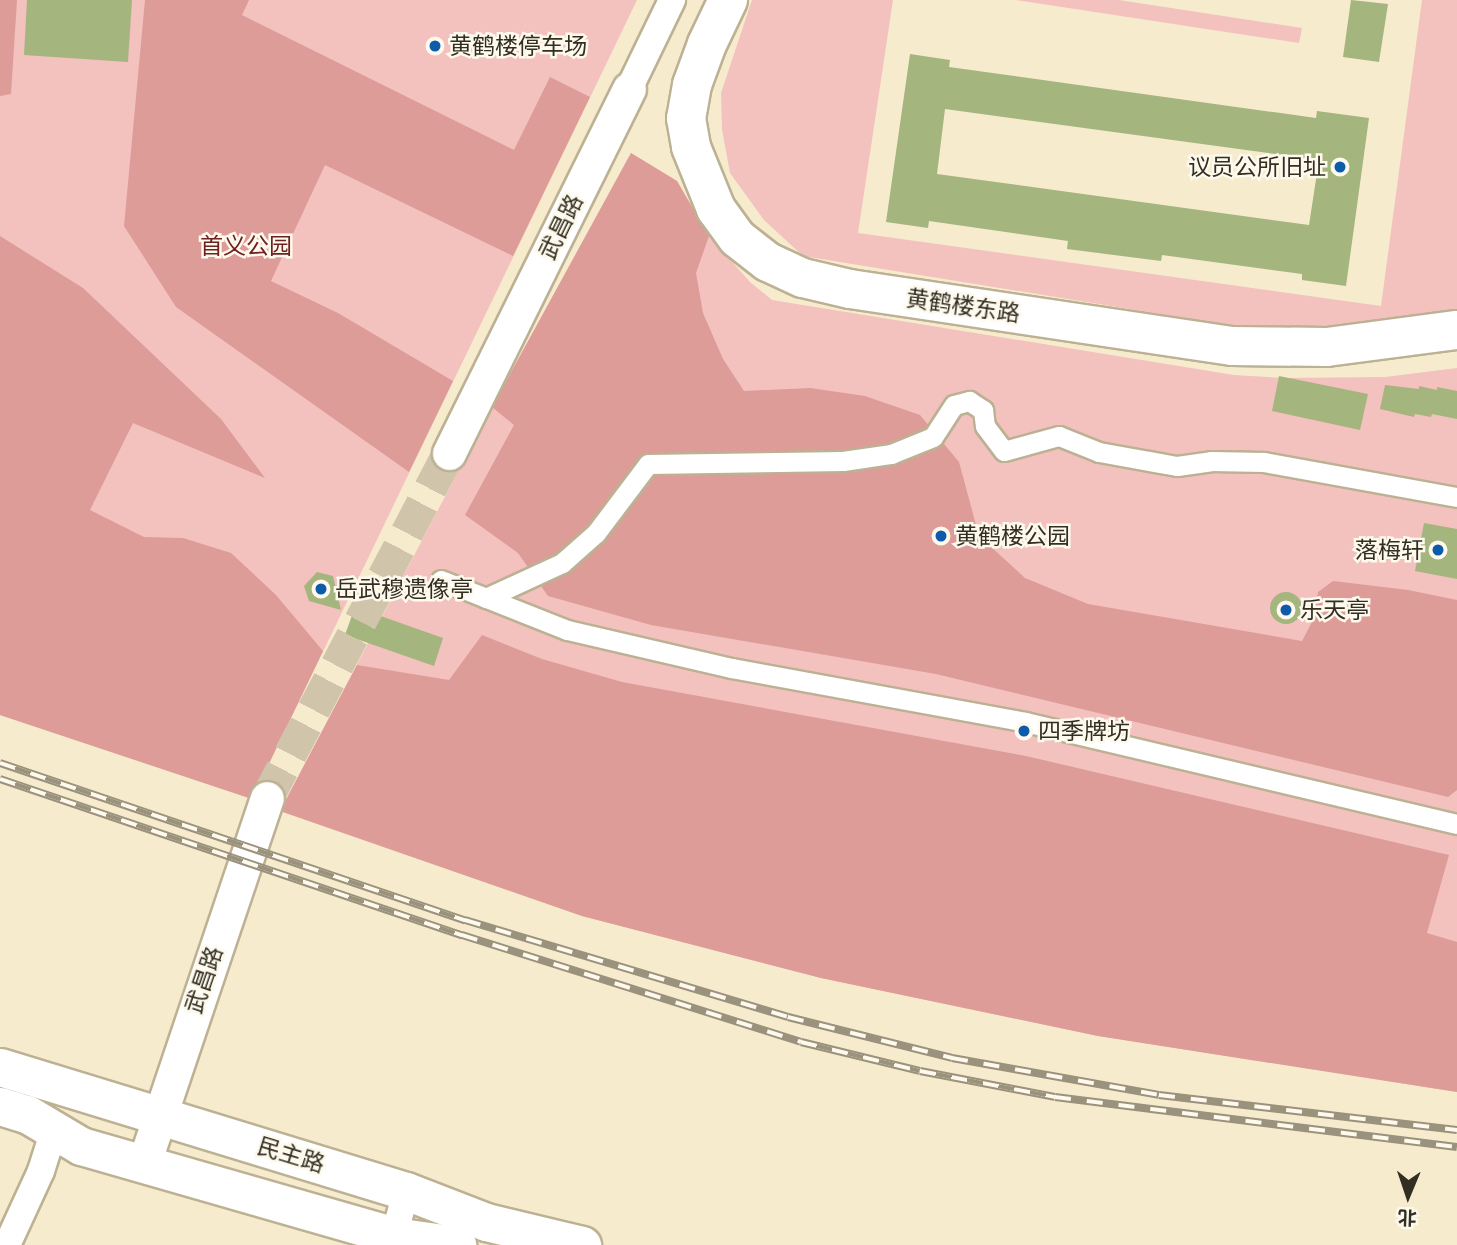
<!DOCTYPE html>
<meta charset="utf-8">
<style>
body{margin:0}
#map{position:relative;width:1457px;height:1245px;overflow:hidden;background:#f7ebcd;font-family:Rubik,"Noto Sans SC",sans-serif}
div>[style]{position:absolute}
.green>*{inset:0;background:#f3c1be}
.forest>*{inset:0;background:#dd9c98}
.building>*{inset:0;background:#a4b57d}
.round{border-radius:50%}
.tertiary-tunnel>*{height:33px;margin-top:-16.5px;transform-origin:0;background:repeating-linear-gradient(90deg,#d0c5ab 0 33px,transparent 0 50px)}
.roads{filter:drop-shadow(2px 0 #bdb194) drop-shadow(-2px 0 #bdb194) drop-shadow(0 2px #bdb194) drop-shadow(0 -2px #bdb194)}
.pedestrian>*{height:19px;margin:-9.5px;padding:0 9.5px;transform-origin:9.5px;border-radius:9.5px;background:#fff}
.minor>*{height:26px;margin:-13px;padding:0 13px;transform-origin:13px;border-radius:13px;background:#fff}
.tertiary>*{height:33px;margin:-16.5px;padding:0 16.5px;transform-origin:16.5px;border-radius:16.5px;background:#fff}
.secondary>*{height:37px;margin:-18.5px;padding:0 18.5px;transform-origin:18.5px;border-radius:18.5px;background:#fff}
.primary>*{height:38px;margin:-19px;padding:0 19px;transform-origin:19px;border-radius:19px;background:#fff}
.rail>*{height:8px;margin-top:-4px;transform-origin:0;background:repeating-linear-gradient(90deg,#fef9ed 0 16px,#9a927c 0 32px);box-sizing:border-box;border-block:2px solid #9a927c}
.dots>*{width:19px;height:19px;translate:-50% -50%;box-sizing:border-box;border:4px solid #fef9ed;border-radius:50%}
span{translate:-50% -50%;white-space:nowrap;text-align:center;line-height:1.15;-webkit-text-stroke:5px #fef9ed;paint-order:stroke}
.poi-label{font-size:23px;color:#322e22}
.left{translate:0 -50%;text-align:left}
.right{translate:-100% -50%;text-align:right}
.street-label{font-size:23px;color:#322e22}
.park-label{font-size:23px;color:#6e2123}
.north{position:absolute;left:1373px;top:1161px;width:70px;height:70px;-webkit-text-stroke:5px #fef9ed;paint-order:stroke;rotate:182deg;font-size:19px;font-weight:700;line-height:28px;text-align:center;color:#322e22}
.north::after{content:'';display:block;margin:auto;width:24px;height:32px;background:#322e22;clip-path:polygon(50% 0,100% 100%,50% 72%,0 100%)}
</style>
<div id="map">
<div class="green">
<div style="clip-path:polygon(0 0,637px 0,252px 799px,0 715px)"></div>
<div style="clip-path:polygon(752px 0,893px 0,858px 233px,1381px 306px,1422px 0,1457px 0,1457px 312px,1311px 332px,1240px 327px,803px 256px,764px 220px,730px 173px,722px 130px,721px 93px)"></div>
<div style="clip-path:polygon(1016px 0,1119px 0,1302px 28px,1299px 43px)"></div>
<div style="clip-path:polygon(631px 153px,677px 181px,709px 236px,750px 282px,772px 300px,1234px 375px,1284px 378px,1385px 377px,1457px 368px,1457px 1092px,1098px 1036px,821px 978px,582px 916px,280px 811px,492px 407px)"></div>
</div>
<div class="forest">
<div style="clip-path:polygon(0 0,17px 0,11px 94px,0 96px)"></div>
<div style="clip-path:polygon(145px 0,249px 0,242px 15px,514px 150px,550px 77px,590px 97px,513px 256px,325px 165px,271px 281px,338px 313px,453px 381px,409px 472px,176px 307px,124px 226px)"></div>
<div style="clip-path:polygon(631px 153px,677px 181px,709px 236px,696px 273px,703px 313px,723px 359px,744px 391px,810px 388px,865px 396px,920px 415px,959px 462px,979px 536px,1025px 578px,1088px 604px,1302px 641px,1313px 620px,1318px 592px,1333px 581px,1408px 590px,1457px 600px,1457px 790px,1448px 797px,936px 674px,651px 625px,548px 596px,518px 553px,465px 515px,514px 425px,492px 407px)"></div>
<div style="clip-path:polygon(0 236px,83px 288px,221px 419px,265px 478px,133px 423px,90px 510px,144px 537px,183px 538px,231px 553px,276px 595px,323px 651px,252px 799px,0 715px)"></div>
<div style="clip-path:polygon(482px 635px,542px 659px,622px 682px,1026px 756px,1449px 855px,1427px 933px,1457px 942px,1457px 1092px,1098px 1036px,821px 978px,582px 916px,280px 811px,357px 665px,449px 680px)"></div>
</div>
<div class="building">
<div style="clip-path:polygon(27px 0,132px 0,128px 62px,24px 55px)"></div>
<div style="clip-path:polygon(1351px 0,1388px 4px,1379px 62px,1343px 57px)"></div>
<div style="clip-path:polygon(evenodd,910px 54px,950px 60px,949px 67px,1316px 118px,1317px 111px,1369px 118px,1346px 286px,1302px 280px,1302px 274px,1162px 255px,1161px 261px,1067px 249px,1068px 241px,929px 221px,928px 228px,886px 222px,910px 54px,945px 109px,1319px 160px,1309px 225px,937px 174px,945px 109px)"></div>
<div style="clip-path:polygon(1279px 376px,1368px 394px,1360px 430px,1272px 411px)"></div>
<div style="clip-path:polygon(1385px 385px,1419px 389px,1419px 386px,1437px 390px,1437px 387px,1457px 391px,1457px 419px,1432px 414px,1431px 417px,1415px 414px,1414px 417px,1380px 409px)"></div>
<div style="clip-path:polygon(1424px 523px,1457px 529px,1457px 579px,1415px 571px)"></div>
<div style="clip-path:polygon(317px 572px,333px 576px,341px 610px,309px 601px,304px 586px)"></div>
<div class="round" style="left:1270px;top:592px;width:32px;height:32px"></div>
<div style="clip-path:polygon(355px 607px,443px 638px,434px 666px,345px 635px)"></div>
</div>
<div class="tertiary-tunnel">
<div style="left:267px;top:798px;width:390px;rotate:-62.2deg"></div>
</div>
<div class="roads">
<div class="pedestrian">
<div style="left:441px;top:580px;width:136px;rotate:21.6deg"></div>
<div style="left:567px;top:630px;width:169px;rotate:13deg"></div>
<div style="left:732px;top:668px;width:298px;rotate:10.4deg"></div>
<div style="left:1025px;top:722px;width:444px;rotate:13.3deg"></div>
<div style="left:486px;top:598px;width:84px;rotate:-24.7deg"></div>
<div style="left:562px;top:563px;width:45px;rotate:-41.4deg"></div>
<div style="left:596px;top:533px;width:86px;rotate:-53deg"></div>
<div style="left:648px;top:464px;width:195px;rotate:-0.9deg"></div>
<div style="left:843px;top:461px;width:49px;rotate:-8.3deg"></div>
<div style="left:891px;top:454px;width:45px;rotate:-22deg"></div>
<div style="left:933px;top:437px;width:38px;rotate:-57deg"></div>
<div style="left:954px;top:405px;width:16px;rotate:-15deg"></div>
<div style="left:969px;top:401px;width:17px;rotate:33deg"></div>
<div style="left:983px;top:410px;width:16px;rotate:83deg"></div>
<div style="left:985px;top:426px;width:31px;rotate:53deg"></div>
<div style="left:1004px;top:451px;width:57px;rotate:-15.3deg"></div>
<div style="left:1059px;top:436px;width:43px;rotate:21.8deg"></div>
<div style="left:1099px;top:452px;width:79px;rotate:10.2deg"></div>
<div style="left:1177px;top:466px;width:34px;rotate:-8deg"></div>
<div style="left:1211px;top:461px;width:53px;rotate:1.1deg"></div>
<div style="left:1264px;top:462px;width:196px;rotate:10.3deg"></div>
</div>
<div class="minor">
<div style="left:629px;top:89px;width:99px;rotate:-64.2deg"></div>
<div style="left:7px;top:1245px;width:81px;rotate:-65.3deg"></div>
<div style="left:41px;top:1171px;width:43px;rotate:-72.4deg"></div>
<div style="left:392px;top:1245px;width:56px;rotate:-75.5deg"></div>
</div>
<div class="tertiary">
<div style="left:449px;top:453px;width:406px;rotate:-63.7deg"></div>
<div style="left:144px;top:1163px;width:385px;rotate:-71.4deg"></div>
</div>
<div class="secondary">
<div style="left:0;top:1067px;width:425px;rotate:17deg"></div>
<div style="left:406px;top:1191px;width:86px;rotate:21.2deg"></div>
<div style="left:486px;top:1222px;width:99px;rotate:13.5deg"></div>
<div style="left:0;top:1106px;width:28px;rotate:17deg"></div>
<div style="left:27px;top:1114px;width:63px;rotate:30.7deg"></div>
<div style="left:81px;top:1146px;width:326px;rotate:16deg"></div>
<div style="left:394px;top:1236px;width:64px;rotate:8.1deg"></div>
</div>
<div class="primary">
<div style="left:728px;top:0;width:49px;rotate:115.5deg"></div>
<div style="left:707px;top:44px;width:44px;rotate:110.1deg"></div>
<div style="left:692px;top:85px;width:34px;rotate:100deg"></div>
<div style="left:686px;top:118px;width:29px;rotate:80deg"></div>
<div style="left:691px;top:147px;width:67px;rotate:68deg"></div>
<div style="left:716px;top:209px;width:36px;rotate:54deg"></div>
<div style="left:737px;top:238px;width:39px;rotate:38deg"></div>
<div style="left:768px;top:262px;width:38px;rotate:25deg"></div>
<div style="left:803px;top:278px;width:48px;rotate:13.2deg"></div>
<div style="left:850px;top:289px;width:386px;rotate:8.5deg"></div>
<div style="left:1232px;top:346px;width:95px;rotate:0.6deg"></div>
<div style="left:1327px;top:347px;width:131px;rotate:-7.5deg"></div>
</div>
</div>
<div class="rail">
<div style="left:0;top:763px;width:491px;rotate:18.7deg"></div>
<div style="left:465px;top:920px;width:337px;rotate:16.7deg"></div>
<div style="left:788px;top:1017px;width:169px;rotate:14deg"></div>
<div style="left:952px;top:1058px;width:210px;rotate:10.1deg"></div>
<div style="left:1159px;top:1095px;width:300px;rotate:6.7deg"></div>
<div style="left:0;top:779px;width:488px;rotate:18.7deg"></div>
<div style="left:462px;top:935px;width:355px;rotate:17.5deg"></div>
<div style="left:801px;top:1042px;width:122px;rotate:13.7deg"></div>
<div style="left:920px;top:1071px;width:137px;rotate:10.9deg"></div>
<div style="left:1055px;top:1097px;width:405px;rotate:7.1deg"></div>
</div>
<div class="dots">
<div style="left:435px;top:46px;background:#0d5cab"></div>
<div style="left:1340px;top:167px;background:#0d5cab"></div>
<div style="left:941px;top:536px;background:#0d5cab"></div>
<div style="left:1438px;top:550px;background:#0d5cab"></div>
<div style="left:321px;top:589px;background:#0d5cab"></div>
<div style="left:1286px;top:610px;background:#0d5cab"></div>
<div style="left:1024px;top:731px;background:#0d5cab"></div>
</div>
<div class="poi-label">
<span class="left" style="left:449px;top:46px">黄鹤楼停车场</span>
<span class="right" style="left:1326px;top:167px">议员公所旧址</span>
<span class="left" style="left:955px;top:536px">黄鹤楼公园</span>
<span class="right" style="left:1424px;top:550px">落梅轩</span>
<span class="left" style="left:335px;top:589px">岳武穆遗像亭</span>
<span class="left" style="left:1300px;top:610px">乐天亭</span>
<span class="left" style="left:1038px;top:731px">四季牌坊</span>
</div>
<div class="street-label">
<span style="left:561px;top:227px;rotate:-64deg">武昌路</span>
<span style="left:963px;top:306px;rotate:8deg">黄鹤楼东路</span>
<span style="left:204px;top:980px;rotate:-71deg">武昌路</span>
<span style="left:291px;top:1155px;rotate:17deg">民主路</span>
</div>
<div class="park-label">
<span style="left:246px;top:246px">首义公园</span>
</div>
<div class="north">北</div>
</div>
